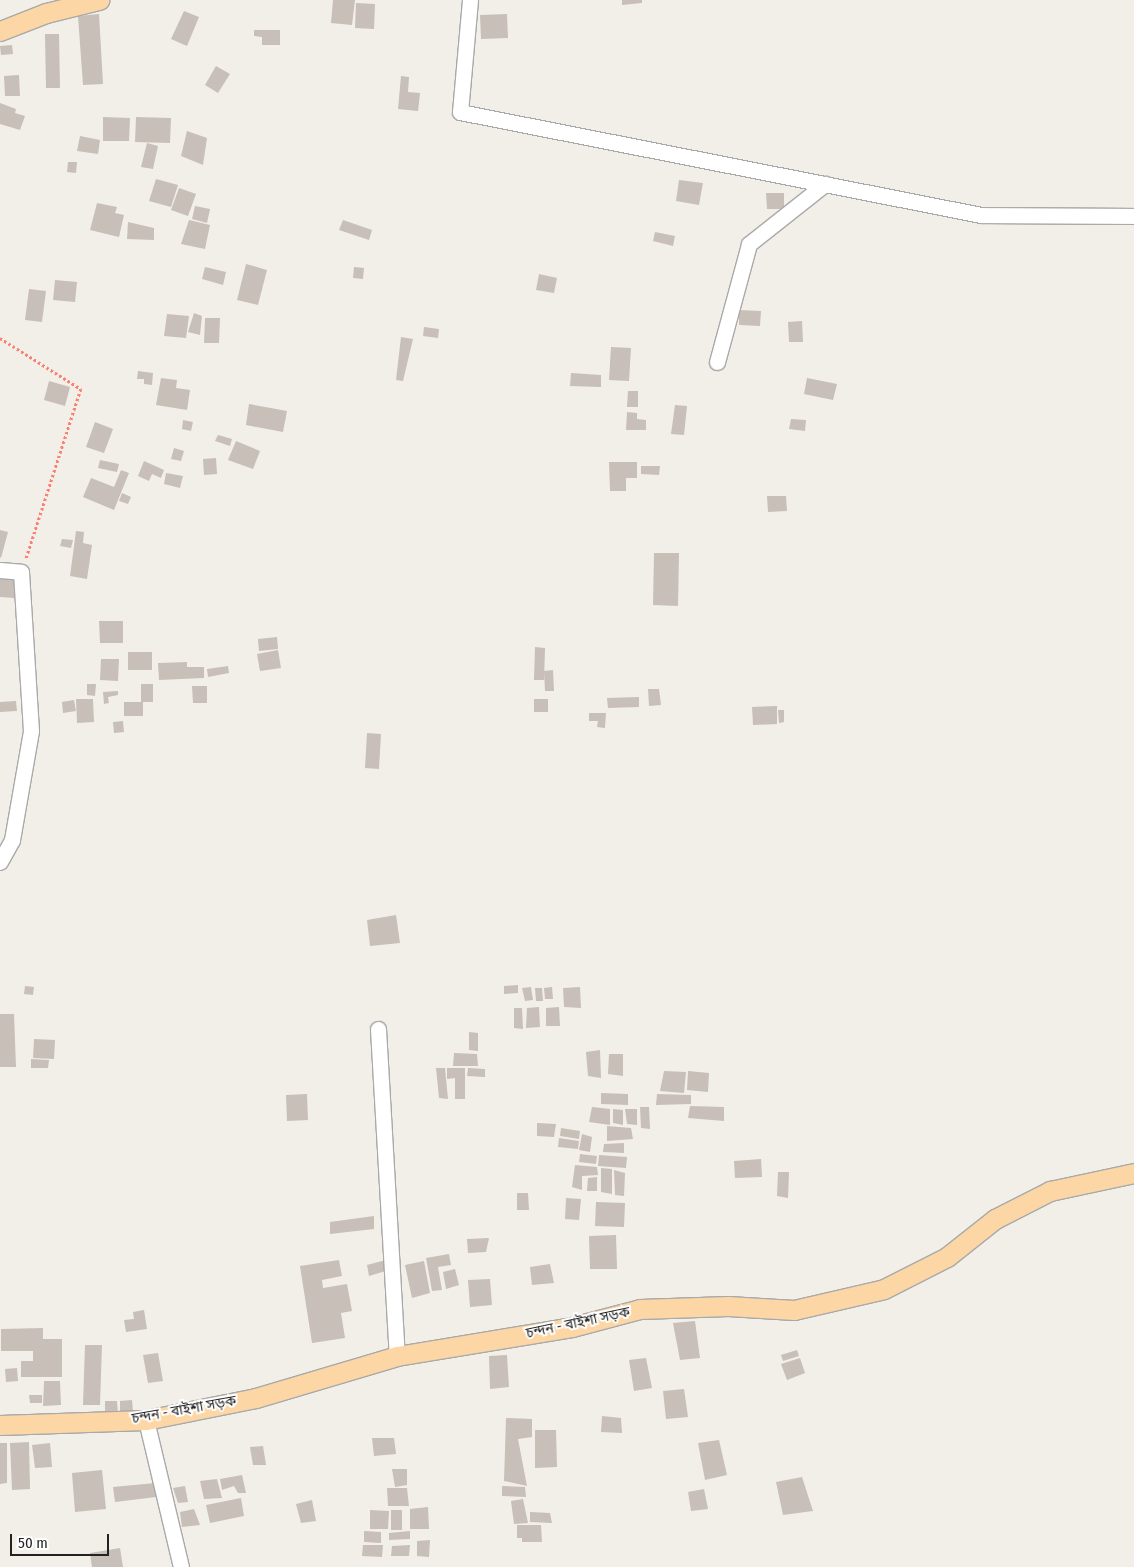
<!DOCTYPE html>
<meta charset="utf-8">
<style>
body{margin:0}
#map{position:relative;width:1134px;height:1567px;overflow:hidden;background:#f2efe9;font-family:"Fira Sans Condensed","Noto Sans Bengali",sans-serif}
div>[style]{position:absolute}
.building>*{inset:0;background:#c7bfb8}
.path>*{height:2.5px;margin-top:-1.25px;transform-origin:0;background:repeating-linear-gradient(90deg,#fa8072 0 2.5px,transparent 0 5px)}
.roads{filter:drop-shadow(1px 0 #a9a9a9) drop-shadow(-1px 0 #a9a9a9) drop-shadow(0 1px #a9a9a9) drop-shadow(0 -1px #a9a9a9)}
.minor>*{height:15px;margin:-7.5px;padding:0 7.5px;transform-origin:7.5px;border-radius:7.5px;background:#fff}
.major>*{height:19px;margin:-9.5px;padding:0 9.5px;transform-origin:9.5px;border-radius:9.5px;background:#fcd6a4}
span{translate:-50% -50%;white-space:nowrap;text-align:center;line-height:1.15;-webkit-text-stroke:4px #fff;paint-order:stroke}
.street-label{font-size:14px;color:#222}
.scale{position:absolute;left:10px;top:1534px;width:99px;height:22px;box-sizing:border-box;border:2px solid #222;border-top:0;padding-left:6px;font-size:15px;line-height:18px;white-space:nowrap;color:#222;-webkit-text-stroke:4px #fff;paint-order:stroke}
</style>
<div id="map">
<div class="building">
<div style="clip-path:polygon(333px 0,355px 0,352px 25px,331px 23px)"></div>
<div style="clip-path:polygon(622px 0,642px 0,642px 3px,622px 5px)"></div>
<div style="clip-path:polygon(356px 3px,375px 4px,374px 29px,355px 28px)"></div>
<div style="clip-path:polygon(184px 11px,199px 17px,187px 46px,171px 39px)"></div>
<div style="clip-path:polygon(99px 14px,103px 84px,83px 85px,78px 16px)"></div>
<div style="clip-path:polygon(507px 14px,508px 38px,481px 39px,480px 15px)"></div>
<div style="clip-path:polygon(254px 30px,280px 30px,280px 45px,262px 45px,262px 37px,254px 36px)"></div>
<div style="clip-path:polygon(45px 34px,59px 34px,60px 88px,46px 88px)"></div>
<div style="clip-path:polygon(12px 45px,13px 54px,1px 55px,0 46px)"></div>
<div style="clip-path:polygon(216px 66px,230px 74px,218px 93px,205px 85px)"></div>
<div style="clip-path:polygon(19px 75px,20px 96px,5px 96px,4px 76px)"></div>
<div style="clip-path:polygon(401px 76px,409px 77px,408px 92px,420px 93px,418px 111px,398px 109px)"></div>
<div style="clip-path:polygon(0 103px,16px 109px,15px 113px,25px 116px,20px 130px,0 124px)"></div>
<div style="clip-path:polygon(103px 117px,130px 118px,129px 141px,103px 141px)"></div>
<div style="clip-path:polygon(136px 117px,171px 118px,170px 143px,135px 142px)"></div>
<div style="clip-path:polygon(187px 131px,207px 138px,203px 165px,181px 156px)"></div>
<div style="clip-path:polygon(80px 136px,100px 140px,98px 154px,77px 151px)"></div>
<div style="clip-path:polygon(147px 143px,158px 146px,153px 169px,141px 167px)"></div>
<div style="clip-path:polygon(68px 162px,77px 162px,76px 173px,67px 172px)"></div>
<div style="clip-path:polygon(156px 179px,178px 185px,171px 207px,149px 201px)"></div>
<div style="clip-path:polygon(679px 180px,703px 183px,699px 205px,676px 201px)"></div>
<div style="clip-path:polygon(179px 188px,196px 194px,188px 216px,171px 210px)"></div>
<div style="clip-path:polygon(766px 193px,784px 193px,784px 209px,767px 209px)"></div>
<div style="clip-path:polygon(97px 203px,117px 207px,115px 213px,124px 215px,119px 237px,90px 230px)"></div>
<div style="clip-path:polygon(195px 206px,210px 209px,207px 223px,192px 219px)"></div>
<div style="clip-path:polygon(189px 220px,210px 225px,205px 249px,181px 244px)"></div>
<div style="clip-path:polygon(343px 220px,372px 230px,369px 240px,339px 230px)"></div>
<div style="clip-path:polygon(128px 222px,154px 228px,154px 240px,127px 239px)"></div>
<div style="clip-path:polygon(655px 232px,675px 236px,673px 246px,653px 241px)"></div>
<div style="clip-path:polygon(246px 264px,267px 270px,258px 305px,237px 300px)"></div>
<div style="clip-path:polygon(205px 267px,226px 272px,223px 285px,202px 279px)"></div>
<div style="clip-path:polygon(354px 267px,364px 268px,363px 279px,353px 278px)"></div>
<div style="clip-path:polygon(539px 274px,557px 278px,554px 293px,536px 290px)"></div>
<div style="clip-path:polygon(55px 280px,77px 282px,75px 302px,53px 300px)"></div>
<div style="clip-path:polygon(29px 289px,46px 291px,42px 322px,25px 320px)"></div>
<div style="clip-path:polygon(739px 310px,761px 311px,760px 326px,739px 325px)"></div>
<div style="clip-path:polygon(194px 313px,202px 316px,200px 335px,188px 332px)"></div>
<div style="clip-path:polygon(167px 314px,189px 316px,186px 338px,164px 336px)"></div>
<div style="clip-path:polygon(205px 318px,220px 318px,219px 343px,204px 343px)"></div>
<div style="clip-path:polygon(802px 321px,803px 342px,789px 342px,788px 322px)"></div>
<div style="clip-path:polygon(424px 327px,439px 329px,438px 338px,423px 336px)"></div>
<div style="clip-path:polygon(401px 337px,413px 339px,403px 381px,396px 380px)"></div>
<div style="clip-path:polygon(611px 347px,631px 348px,629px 381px,609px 380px)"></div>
<div style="clip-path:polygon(138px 371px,153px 373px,152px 385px,144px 384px,144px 379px,137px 379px)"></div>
<div style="clip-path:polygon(571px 373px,601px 375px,601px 387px,570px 386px)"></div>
<div style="clip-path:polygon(161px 378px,177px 380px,176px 388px,190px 390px,187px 410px,156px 405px)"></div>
<div style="clip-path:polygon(807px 378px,837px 384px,833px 400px,804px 394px)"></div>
<div style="clip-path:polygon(49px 381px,70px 387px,65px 406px,44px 400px)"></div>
<div style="clip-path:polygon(628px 391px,638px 391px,638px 407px,627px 407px)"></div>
<div style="clip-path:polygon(249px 404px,287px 411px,283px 432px,246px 425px)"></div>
<div style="clip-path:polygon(675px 405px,687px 406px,684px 435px,671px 434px)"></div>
<div style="clip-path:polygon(627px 412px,637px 413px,637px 419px,646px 420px,646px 430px,626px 430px)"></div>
<div style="clip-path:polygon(791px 419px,806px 420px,805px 431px,789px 429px)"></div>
<div style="clip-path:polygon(183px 420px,193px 422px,191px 431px,182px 429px)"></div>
<div style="clip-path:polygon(95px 422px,113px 429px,104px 453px,86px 447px)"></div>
<div style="clip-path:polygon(218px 435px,232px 439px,230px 446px,215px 441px)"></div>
<div style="clip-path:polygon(236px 441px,260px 451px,253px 469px,228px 460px)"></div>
<div style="clip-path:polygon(174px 448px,184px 451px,181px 461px,171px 459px)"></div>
<div style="clip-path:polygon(216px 458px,217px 474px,204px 475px,203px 459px)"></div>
<div style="clip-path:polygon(100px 460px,119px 464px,117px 472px,98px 468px)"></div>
<div style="clip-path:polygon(144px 461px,164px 470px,161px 478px,152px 474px,149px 481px,138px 476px)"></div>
<div style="clip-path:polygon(609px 462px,637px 462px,637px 478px,626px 478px,626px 491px,610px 491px)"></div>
<div style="clip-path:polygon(641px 466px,660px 466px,659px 475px,641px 474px)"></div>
<div style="clip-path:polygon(121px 470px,129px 473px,114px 510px,83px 497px,91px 478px,114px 487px)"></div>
<div style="clip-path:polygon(166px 473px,183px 476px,180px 488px,164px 484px)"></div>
<div style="clip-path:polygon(122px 493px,131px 497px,128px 504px,119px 501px)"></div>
<div style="clip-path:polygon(767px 496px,786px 496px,787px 511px,768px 512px)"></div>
<div style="clip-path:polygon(0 530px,8px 532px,1px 558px,0 557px)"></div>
<div style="clip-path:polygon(76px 531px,84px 532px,83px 543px,92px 545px,87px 579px,70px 576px)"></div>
<div style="clip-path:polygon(62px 539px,73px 540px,71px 548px,60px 546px)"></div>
<div style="clip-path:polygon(654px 553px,679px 553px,678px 606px,653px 605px)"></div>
<div style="clip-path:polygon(0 576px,16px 577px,14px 598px,0 597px)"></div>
<div style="clip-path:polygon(99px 621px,123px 621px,123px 643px,100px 643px)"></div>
<div style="clip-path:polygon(277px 637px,278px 649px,259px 651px,258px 639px)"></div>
<div style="clip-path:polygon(535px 647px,545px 648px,544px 680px,534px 680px)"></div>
<div style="clip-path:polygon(278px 650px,281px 668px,260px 671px,257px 654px)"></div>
<div style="clip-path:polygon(128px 652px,152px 652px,152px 670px,128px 670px)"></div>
<div style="clip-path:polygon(101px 659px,119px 659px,118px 681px,100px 680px)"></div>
<div style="clip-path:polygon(187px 662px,187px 667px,204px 667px,204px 678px,159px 680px,158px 663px)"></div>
<div style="clip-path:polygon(228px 666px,229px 673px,208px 677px,207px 669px)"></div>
<div style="clip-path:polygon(553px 670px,554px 691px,545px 691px,544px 671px)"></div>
<div style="clip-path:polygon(87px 684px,96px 684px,95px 696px,87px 695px)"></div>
<div style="clip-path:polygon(141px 684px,153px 684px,153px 702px,143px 702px,143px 716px,124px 716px,124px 702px,141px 702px)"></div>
<div style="clip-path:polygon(192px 686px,207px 686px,207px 703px,193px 703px)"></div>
<div style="clip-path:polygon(648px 689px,659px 689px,661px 705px,649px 706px)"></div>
<div style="clip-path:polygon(118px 691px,118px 695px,108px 697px,109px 703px,104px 704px,103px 692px)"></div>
<div style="clip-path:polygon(639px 697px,639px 707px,608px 708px,607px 698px)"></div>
<div style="clip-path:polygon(76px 699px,93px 699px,94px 722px,77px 723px)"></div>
<div style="clip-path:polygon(534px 699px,548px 699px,548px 712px,534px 712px)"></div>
<div style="clip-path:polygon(74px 700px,76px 711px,63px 713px,62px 702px)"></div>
<div style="clip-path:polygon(16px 701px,17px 711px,0 712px,0 702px)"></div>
<div style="clip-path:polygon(777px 706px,777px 724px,753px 725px,752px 707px)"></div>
<div style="clip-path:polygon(778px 710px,784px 710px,784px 722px,779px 723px)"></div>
<div style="clip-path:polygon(589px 713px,606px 713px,605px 728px,597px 727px,598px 721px,589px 721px)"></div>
<div style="clip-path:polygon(123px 721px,124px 732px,114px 733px,113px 722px)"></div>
<div style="clip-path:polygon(367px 733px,381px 734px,379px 769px,365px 768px)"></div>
<div style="clip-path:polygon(396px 915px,400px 943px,370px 946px,367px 920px)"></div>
<div style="clip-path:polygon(518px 985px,518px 993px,504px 994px,504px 986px)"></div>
<div style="clip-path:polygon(25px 986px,34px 987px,33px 995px,24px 994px)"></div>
<div style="clip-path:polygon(531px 987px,533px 1000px,525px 1001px,522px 988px)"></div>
<div style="clip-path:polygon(552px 987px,553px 999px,545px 999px,544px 988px)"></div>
<div style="clip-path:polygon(580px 987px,581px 1008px,564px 1007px,563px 988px)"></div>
<div style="clip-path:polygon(535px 988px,542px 988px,543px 1001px,536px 1001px)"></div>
<div style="clip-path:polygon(539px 1007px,540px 1027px,526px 1028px,527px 1008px)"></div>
<div style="clip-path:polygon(559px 1007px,560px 1026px,546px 1026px,546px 1008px)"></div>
<div style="clip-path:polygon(514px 1008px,522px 1008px,523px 1029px,514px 1028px)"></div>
<div style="clip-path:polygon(0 1014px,14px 1014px,16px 1067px,0 1067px)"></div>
<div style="clip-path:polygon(469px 1032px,478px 1033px,478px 1051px,469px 1050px)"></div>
<div style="clip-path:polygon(34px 1039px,55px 1040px,54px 1059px,33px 1058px)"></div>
<div style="clip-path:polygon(600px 1050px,601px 1078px,588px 1076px,586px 1052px)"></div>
<div style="clip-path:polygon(454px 1053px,477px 1054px,478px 1066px,453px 1066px)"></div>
<div style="clip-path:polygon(609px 1054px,623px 1054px,623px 1076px,608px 1074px)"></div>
<div style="clip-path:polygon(31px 1059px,49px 1060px,48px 1068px,31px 1068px)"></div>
<div style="clip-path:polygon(436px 1068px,445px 1068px,448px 1099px,439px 1098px)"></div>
<div style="clip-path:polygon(447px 1068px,465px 1068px,465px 1099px,455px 1099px,455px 1078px,447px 1079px)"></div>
<div style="clip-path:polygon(468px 1068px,485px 1069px,485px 1077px,467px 1076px)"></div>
<div style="clip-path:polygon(664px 1071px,686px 1072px,684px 1093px,660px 1091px)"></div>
<div style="clip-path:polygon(688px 1071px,709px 1073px,708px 1092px,687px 1090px)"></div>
<div style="clip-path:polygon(601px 1093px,628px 1094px,628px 1105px,601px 1104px)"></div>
<div style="clip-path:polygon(307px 1094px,308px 1120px,287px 1121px,286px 1095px)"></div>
<div style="clip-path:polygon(657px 1094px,691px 1095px,691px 1104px,656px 1105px)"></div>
<div style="clip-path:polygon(690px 1106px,724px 1107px,724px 1121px,688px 1118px)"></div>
<div style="clip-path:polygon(592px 1107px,610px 1109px,610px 1125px,589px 1122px)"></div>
<div style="clip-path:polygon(640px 1107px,649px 1107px,650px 1129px,641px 1128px)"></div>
<div style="clip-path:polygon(613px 1109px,623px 1110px,623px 1125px,613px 1123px)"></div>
<div style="clip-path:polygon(625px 1109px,637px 1109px,637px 1125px,627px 1124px)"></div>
<div style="clip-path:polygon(537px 1123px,556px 1124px,554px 1137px,537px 1136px)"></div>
<div style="clip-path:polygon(607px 1126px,631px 1128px,633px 1139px,607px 1141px)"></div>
<div style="clip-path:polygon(561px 1128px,580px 1131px,579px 1139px,560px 1136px)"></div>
<div style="clip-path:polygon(582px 1134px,592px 1137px,590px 1152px,579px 1150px)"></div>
<div style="clip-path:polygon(559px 1138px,579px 1141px,578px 1149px,558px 1147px)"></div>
<div style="clip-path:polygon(624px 1143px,624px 1153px,603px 1152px,604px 1144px)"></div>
<div style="clip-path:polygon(580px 1154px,597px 1156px,596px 1164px,579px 1162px)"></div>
<div style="clip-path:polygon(599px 1155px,627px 1157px,626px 1168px,598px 1166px)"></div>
<div style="clip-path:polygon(761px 1159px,762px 1177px,735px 1178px,734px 1161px)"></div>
<div style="clip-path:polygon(575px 1165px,597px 1167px,598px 1175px,582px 1176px,582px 1190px,572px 1187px)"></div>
<div style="clip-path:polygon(601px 1168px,612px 1169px,612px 1194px,601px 1192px)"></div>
<div style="clip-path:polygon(614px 1170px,625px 1173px,624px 1196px,615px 1195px)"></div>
<div style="clip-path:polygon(778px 1172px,789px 1172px,788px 1198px,777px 1196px)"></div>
<div style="clip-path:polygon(597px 1177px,597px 1191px,587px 1191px,588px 1178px)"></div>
<div style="clip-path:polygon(517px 1193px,528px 1193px,529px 1210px,517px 1210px)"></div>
<div style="clip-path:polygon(566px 1198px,581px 1199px,579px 1220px,565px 1219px)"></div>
<div style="clip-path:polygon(596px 1202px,625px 1203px,624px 1227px,595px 1226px)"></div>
<div style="clip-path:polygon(374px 1216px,374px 1229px,330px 1234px,330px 1222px)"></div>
<div style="clip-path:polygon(616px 1235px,617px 1269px,590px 1269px,589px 1236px)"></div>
<div style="clip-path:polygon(489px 1238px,486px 1252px,468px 1253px,467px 1239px)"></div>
<div style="clip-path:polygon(449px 1254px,451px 1265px,438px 1267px,442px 1290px,432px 1291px,426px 1258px)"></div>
<div style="clip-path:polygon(339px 1260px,342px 1276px,322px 1280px,323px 1288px,347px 1284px,352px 1311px,341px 1313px,345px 1338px,312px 1343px,300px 1266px)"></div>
<div style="clip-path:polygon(386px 1260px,389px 1270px,369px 1276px,367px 1265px)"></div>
<div style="clip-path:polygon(424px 1261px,430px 1293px,412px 1298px,405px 1265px)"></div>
<div style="clip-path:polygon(550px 1264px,554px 1283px,532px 1285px,530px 1267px)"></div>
<div style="clip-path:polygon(455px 1269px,459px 1285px,446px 1289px,443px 1272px)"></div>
<div style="clip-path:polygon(490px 1279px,492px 1305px,470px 1307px,468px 1280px)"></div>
<div style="clip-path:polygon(144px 1310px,147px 1329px,126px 1332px,124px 1320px,134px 1319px,133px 1312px)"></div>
<div style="clip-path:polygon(695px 1321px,700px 1358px,680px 1360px,673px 1323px)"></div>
<div style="clip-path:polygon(43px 1328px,43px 1339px,62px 1339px,62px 1377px,21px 1377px,21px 1361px,33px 1361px,33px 1351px,1px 1351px,1px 1329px)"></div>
<div style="clip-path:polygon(85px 1345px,102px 1345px,100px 1405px,83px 1405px)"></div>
<div style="clip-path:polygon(797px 1350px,799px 1356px,783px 1361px,781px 1355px)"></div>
<div style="clip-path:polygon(158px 1353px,163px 1381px,148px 1383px,143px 1355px)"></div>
<div style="clip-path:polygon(507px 1355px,509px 1387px,490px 1389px,489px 1356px)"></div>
<div style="clip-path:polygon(646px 1358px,652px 1388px,634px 1391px,629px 1360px)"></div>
<div style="clip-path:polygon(800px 1358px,805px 1373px,787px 1380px,781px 1364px)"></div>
<div style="clip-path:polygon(17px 1368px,18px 1381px,6px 1382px,5px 1369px)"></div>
<div style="clip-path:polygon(44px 1381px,60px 1381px,61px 1405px,43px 1406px)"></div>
<div style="clip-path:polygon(684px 1389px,688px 1417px,666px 1419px,663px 1391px)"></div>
<div style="clip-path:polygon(29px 1395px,42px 1395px,42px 1403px,30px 1403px)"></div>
<div style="clip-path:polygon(132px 1400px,133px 1412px,120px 1413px,120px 1401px)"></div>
<div style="clip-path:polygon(105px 1401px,117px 1401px,118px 1414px,105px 1415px)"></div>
<div style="clip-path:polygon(602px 1416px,621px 1418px,622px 1433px,601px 1432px)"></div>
<div style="clip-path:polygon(506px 1418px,532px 1419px,532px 1437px,518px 1439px,527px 1486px,504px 1481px)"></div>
<div style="clip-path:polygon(535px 1430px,556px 1430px,557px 1467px,535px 1468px)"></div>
<div style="clip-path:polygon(372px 1438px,394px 1438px,396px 1454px,374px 1456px)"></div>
<div style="clip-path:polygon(719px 1440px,727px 1475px,705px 1480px,698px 1443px)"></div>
<div style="clip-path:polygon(29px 1442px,30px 1489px,12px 1490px,10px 1443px)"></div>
<div style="clip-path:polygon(0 1443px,7px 1443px,7px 1483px,0 1484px)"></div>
<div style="clip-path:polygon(50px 1443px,52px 1467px,35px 1468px,32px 1445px)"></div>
<div style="clip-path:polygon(263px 1446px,266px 1465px,253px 1465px,250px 1447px)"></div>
<div style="clip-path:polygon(392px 1469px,407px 1469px,407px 1485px,395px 1487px)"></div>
<div style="clip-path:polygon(102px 1470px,106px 1509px,75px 1512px,72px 1473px)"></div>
<div style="clip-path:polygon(242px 1475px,246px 1493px,238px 1493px,234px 1486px,222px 1490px,220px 1479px)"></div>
<div style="clip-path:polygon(802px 1477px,813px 1511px,783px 1515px,776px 1482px)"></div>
<div style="clip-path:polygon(217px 1479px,222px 1498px,204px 1499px,200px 1481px)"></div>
<div style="clip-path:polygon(155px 1483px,156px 1497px,115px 1502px,113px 1487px)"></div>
<div style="clip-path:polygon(185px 1486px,188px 1502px,178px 1503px,173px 1488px)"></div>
<div style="clip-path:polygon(502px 1486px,525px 1487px,526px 1497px,502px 1496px)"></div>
<div style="clip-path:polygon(387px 1488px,407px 1488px,409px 1506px,388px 1506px)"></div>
<div style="clip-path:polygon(704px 1489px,708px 1509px,691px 1511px,688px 1492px)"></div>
<div style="clip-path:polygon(241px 1498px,244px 1516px,210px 1523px,206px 1505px)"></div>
<div style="clip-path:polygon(523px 1499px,528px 1523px,514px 1524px,511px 1501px)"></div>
<div style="clip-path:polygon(312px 1500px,316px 1521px,301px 1523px,296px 1504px)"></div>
<div style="clip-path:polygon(428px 1507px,429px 1529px,410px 1529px,410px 1509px)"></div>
<div style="clip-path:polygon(194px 1509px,200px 1525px,182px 1527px,180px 1512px)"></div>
<div style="clip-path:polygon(370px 1510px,389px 1511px,388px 1529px,370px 1529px)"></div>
<div style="clip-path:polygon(391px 1510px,402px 1510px,402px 1530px,391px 1530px)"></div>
<div style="clip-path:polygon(530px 1512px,550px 1513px,552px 1523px,530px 1522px)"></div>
<div style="clip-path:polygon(517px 1525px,541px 1525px,542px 1542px,522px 1542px,522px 1538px,517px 1538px)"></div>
<div style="clip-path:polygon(364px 1531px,381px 1532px,381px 1543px,364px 1542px)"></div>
<div style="clip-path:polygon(410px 1531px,410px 1539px,389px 1540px,389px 1533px)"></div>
<div style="clip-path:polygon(430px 1540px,429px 1557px,417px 1556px,417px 1541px)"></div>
<div style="clip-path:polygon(363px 1545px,383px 1545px,382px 1557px,362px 1556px)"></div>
<div style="clip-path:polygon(410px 1545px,409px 1556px,391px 1556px,392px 1546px)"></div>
<div style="clip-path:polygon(120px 1548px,123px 1567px,92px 1567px,90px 1553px)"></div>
</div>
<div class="path">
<div style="left:0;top:338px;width:96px;rotate:32.2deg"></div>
<div style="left:81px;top:389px;width:179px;rotate:107.9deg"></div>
</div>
<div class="roads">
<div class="minor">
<div style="left:470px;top:0;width:112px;rotate:95.1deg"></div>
<div style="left:460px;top:112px;width:531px;rotate:11.18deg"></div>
<div style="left:981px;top:215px;width:153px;rotate:0.4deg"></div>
<div style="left:717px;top:362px;width:122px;rotate:-74.8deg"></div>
<div style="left:749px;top:244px;width:97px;rotate:-38.3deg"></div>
<div style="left:0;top:570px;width:21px;rotate:5deg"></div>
<div style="left:21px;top:572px;width:159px;rotate:86.4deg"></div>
<div style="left:31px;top:731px;width:111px;rotate:99.9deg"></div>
<div style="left:12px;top:840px;width:25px;rotate:119deg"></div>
<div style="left:378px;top:1029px;width:328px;rotate:86.7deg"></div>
<div style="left:146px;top:1420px;width:151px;rotate:76.6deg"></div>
</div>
<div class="major">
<div style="left:0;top:31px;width:49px;rotate:-21.4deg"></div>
<div style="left:46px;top:13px;width:55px;rotate:-13.8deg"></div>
<div style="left:0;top:1425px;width:146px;rotate:-2deg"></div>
<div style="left:146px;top:1420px;width:112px;rotate:-11.3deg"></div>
<div style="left:256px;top:1398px;width:147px;rotate:-16.6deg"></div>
<div style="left:397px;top:1356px;width:177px;rotate:-9.4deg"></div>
<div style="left:572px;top:1327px;width:70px;rotate:-14.8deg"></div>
<div style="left:640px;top:1309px;width:88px;rotate:-2deg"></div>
<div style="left:728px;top:1306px;width:66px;rotate:3.5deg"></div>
<div style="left:794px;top:1310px;width:92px;rotate:-13.1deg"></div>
<div style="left:884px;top:1289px;width:71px;rotate:-26.9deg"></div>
<div style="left:947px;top:1257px;width:61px;rotate:-38.4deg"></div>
<div style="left:995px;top:1219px;width:62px;rotate:-27deg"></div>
<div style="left:1050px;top:1191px;width:86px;rotate:-12.1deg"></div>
</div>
</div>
<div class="street-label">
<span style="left:578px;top:1323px;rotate:-12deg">চন্দন - বাইশা সড়ক</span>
<span style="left:184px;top:1410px;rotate:-10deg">চন্দন - বাইশা সড়ক</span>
</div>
<div class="scale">50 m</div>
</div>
